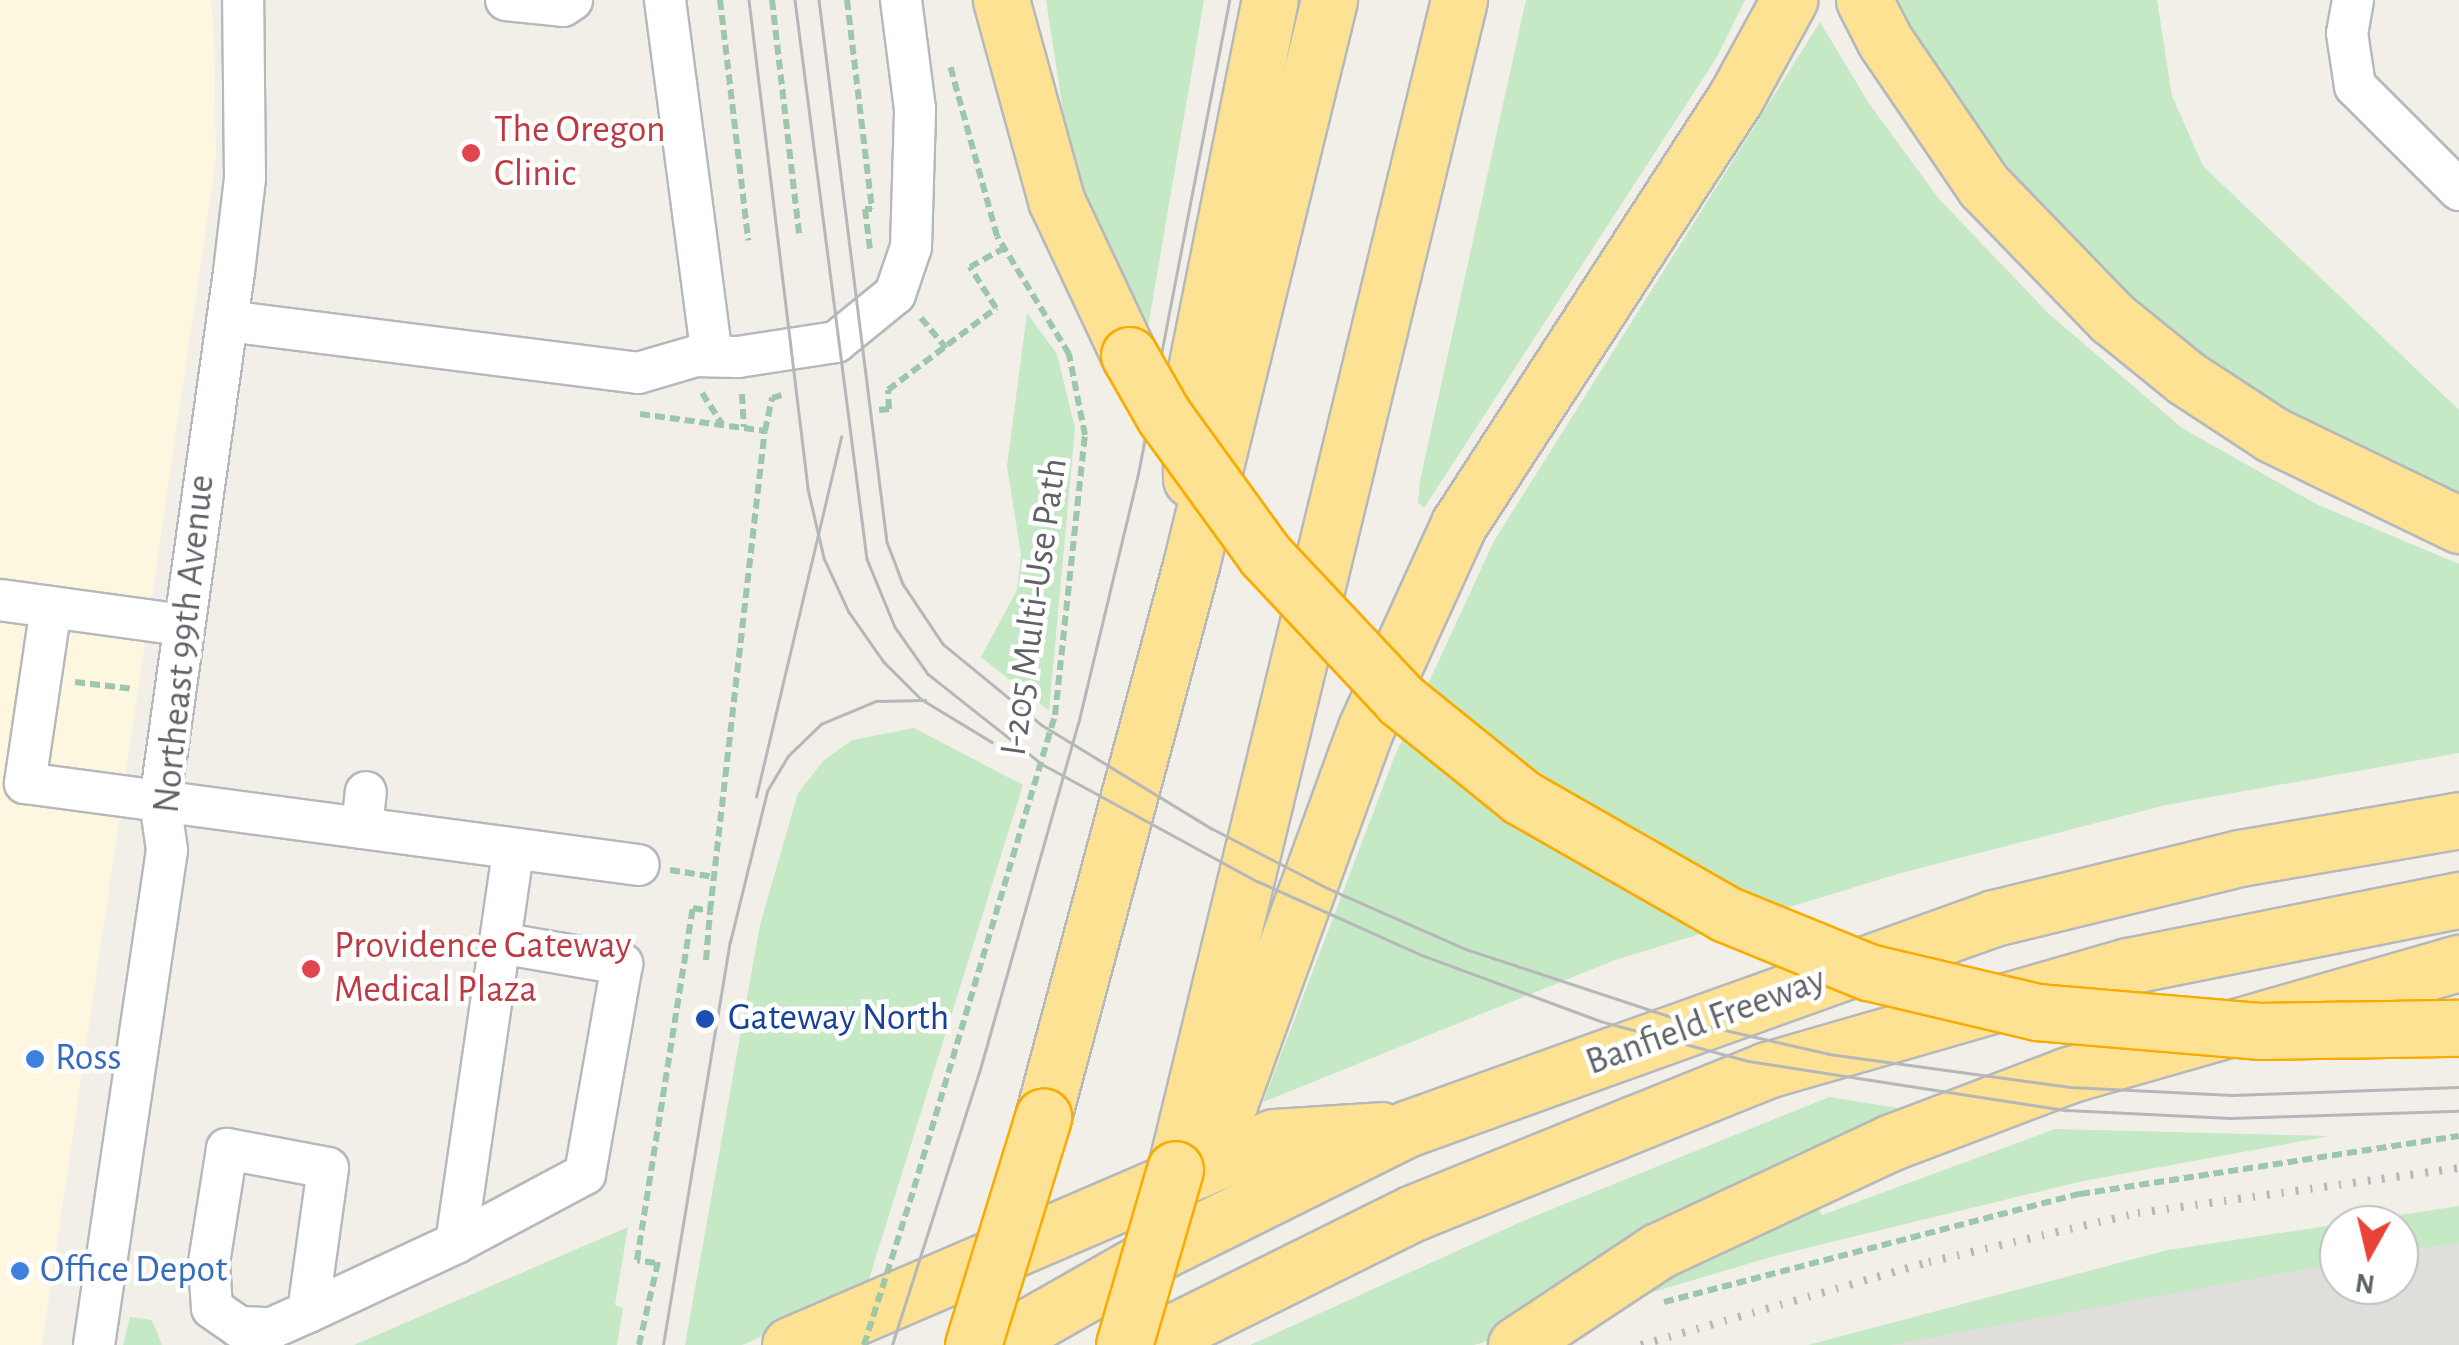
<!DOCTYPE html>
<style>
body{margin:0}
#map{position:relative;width:2459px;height:1345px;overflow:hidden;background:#f1efe8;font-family:"Alegreya Sans",sans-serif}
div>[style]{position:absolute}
.commercial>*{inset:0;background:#fef7e0}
.industrial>*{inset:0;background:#e0deda}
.green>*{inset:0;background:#c5e8c5}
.path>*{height:6px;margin-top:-3px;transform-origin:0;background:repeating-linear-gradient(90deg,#9cc7a9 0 10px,transparent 0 15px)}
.roads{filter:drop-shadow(2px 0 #b5b8bc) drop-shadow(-2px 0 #b5b8bc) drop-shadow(0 2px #b5b8bc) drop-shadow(0 -2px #b5b8bc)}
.minor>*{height:40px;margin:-20px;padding:0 20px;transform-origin:20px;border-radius:20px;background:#fff}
.highway>*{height:55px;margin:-27.5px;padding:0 27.5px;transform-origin:27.5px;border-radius:27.5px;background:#fde293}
.tram>*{height:2.5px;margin:-1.25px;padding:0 1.25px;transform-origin:1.25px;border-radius:1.25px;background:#b6b7b8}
.rail>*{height:8px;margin-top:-4px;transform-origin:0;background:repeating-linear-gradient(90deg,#b6b7b8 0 2.5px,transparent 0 14.5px)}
.path-bridge>*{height:6px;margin-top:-3px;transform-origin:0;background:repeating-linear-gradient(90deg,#9cc7a9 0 10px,transparent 0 15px)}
.bridges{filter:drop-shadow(2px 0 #f9ab00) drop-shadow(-2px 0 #f9ab00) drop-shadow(0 2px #f9ab00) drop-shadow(0 -2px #f9ab00)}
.highway-bridge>*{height:55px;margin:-27.5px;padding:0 27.5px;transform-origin:27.5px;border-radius:27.5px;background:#fde293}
.dots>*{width:28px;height:28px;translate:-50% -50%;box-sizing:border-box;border:5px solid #fff;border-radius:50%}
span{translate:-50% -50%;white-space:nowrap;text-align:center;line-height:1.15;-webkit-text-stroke:9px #fff;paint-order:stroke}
.health-label{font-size:38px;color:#be3a42}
.left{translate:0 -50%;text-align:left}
.street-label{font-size:38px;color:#5f6368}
.transit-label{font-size:38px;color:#164399}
.shop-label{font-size:38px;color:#366cbe}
.north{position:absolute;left:2319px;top:1205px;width:100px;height:100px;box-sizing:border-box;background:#fff;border:2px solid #bfc1c3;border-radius:50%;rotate:188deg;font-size:28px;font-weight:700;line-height:40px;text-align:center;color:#5f6368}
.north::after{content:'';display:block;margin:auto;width:35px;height:45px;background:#ea4335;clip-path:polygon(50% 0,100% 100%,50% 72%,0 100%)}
</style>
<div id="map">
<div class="commercial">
<div style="clip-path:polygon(0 0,211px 0,214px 33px,216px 159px,42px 1345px,0 1345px)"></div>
</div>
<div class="industrial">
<div style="clip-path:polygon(2459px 1234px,2459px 1345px,1863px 1345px,2339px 1249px,2339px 1285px,2399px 1285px,2399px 1241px)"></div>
</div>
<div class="green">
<div style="clip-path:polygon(1046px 0,1204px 0,1148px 327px,1136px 326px,1097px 240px,1066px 130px)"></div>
<div style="clip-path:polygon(1526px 0,1745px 0,1717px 57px,1424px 508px,1418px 503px,1420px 481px)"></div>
<div style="clip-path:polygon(1889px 0,2157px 0,2172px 96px,2203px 166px,2459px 410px,2459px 497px,2303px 424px,2127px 299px,2009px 176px)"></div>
<div style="clip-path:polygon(1820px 22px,1868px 102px,1939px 199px,2049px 314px,2182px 428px,2316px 504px,2459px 564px,2459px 753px,2166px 805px,1901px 873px,1615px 960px,1263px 1102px,1394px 758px,1494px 541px)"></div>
<div style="clip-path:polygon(1027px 313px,1057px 354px,1075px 428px,1049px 711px,981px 657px,1017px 590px,1021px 555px,1007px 466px)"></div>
<div style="clip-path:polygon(914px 728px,1023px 785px,865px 1292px,742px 1345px,685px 1345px,760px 925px,798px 793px,824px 760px,852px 740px)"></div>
<div style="clip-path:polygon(1829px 1097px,1904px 1109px,1793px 1155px,1822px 1215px,2055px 1129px,2330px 1136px,2078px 1182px,1778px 1255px,1474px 1345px,1250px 1345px,1523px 1221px)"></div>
<div style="clip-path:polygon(2459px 1206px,2459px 1243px,2399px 1251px,2399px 1225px,2339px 1225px,2339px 1263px,1891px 1345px,1808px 1345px,2168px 1250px)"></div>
<div style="clip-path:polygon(628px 1227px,615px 1305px,623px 1308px,617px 1345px,354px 1345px)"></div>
<div style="clip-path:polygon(130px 1317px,152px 1320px,162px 1345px,123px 1345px)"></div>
</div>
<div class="path">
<div style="left:720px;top:0;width:242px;rotate:83.3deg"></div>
<div style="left:772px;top:0;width:235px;rotate:83.4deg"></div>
<div style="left:847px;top:0;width:210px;rotate:83.2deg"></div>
<div style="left:872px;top:209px;width:7px;rotate:180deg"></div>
<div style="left:865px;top:209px;width:40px;rotate:82.9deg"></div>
<div style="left:921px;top:318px;width:39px;rotate:50deg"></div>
<div style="left:702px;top:393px;width:37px;rotate:57deg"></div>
<div style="left:742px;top:394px;width:33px;rotate:87deg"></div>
<div style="left:879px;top:410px;width:10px;rotate:-6deg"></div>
<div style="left:889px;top:409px;width:19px;rotate:-93deg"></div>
<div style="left:888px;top:390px;width:136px;rotate:-37.2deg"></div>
<div style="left:996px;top:308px;width:49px;rotate:-122.4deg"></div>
<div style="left:970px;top:267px;width:38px;rotate:-29deg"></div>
<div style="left:640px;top:414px;width:126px;rotate:7.7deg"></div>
<div style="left:75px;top:682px;width:59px;rotate:6.8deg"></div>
<div style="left:670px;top:870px;width:45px;rotate:9deg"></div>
<div style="left:706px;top:960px;width:49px;rotate:-85.3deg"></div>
<div style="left:914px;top:1188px;width:494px;rotate:-73.4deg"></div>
<div style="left:1055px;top:715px;width:282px;rotate:-83.9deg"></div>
<div style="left:1085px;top:435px;width:83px;rotate:-101.2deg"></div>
<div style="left:1069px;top:354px;width:138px;rotate:-121.4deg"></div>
<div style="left:997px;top:236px;width:177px;rotate:-105.4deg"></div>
<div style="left:655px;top:1263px;width:18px;rotate:-171deg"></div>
<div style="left:637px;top:1260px;width:356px;rotate:-81deg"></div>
<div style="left:693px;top:908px;width:17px;rotate:10deg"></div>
<div style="left:710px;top:911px;width:483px;rotate:-83.5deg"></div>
<div style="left:765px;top:431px;width:34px;rotate:-78deg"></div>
<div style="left:772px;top:398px;width:10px;rotate:-17deg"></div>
<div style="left:1664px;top:1302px;width:430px;rotate:-14.6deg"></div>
<div style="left:2080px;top:1194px;width:383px;rotate:-8.7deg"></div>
<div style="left:639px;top:1345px;width:89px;rotate:-77.1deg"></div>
</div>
<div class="roads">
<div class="minor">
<div style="left:506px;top:0;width:57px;rotate:6deg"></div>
<div style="left:563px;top:6px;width:11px;rotate:-34deg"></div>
<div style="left:665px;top:0;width:359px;rotate:82.5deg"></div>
<div style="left:2353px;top:0;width:34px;rotate:100deg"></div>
<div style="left:2347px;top:33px;width:54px;rotate:81.4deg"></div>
<div style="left:2355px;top:86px;width:147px;rotate:45deg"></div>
<div style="left:227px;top:321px;width:414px;rotate:7.2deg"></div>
<div style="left:638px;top:373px;width:60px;rotate:-16.3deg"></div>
<div style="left:696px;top:356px;width:42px;rotate:1.4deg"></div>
<div style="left:738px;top:357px;width:99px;rotate:-8.7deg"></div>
<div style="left:836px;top:342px;width:76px;rotate:-39.1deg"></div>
<div style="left:895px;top:294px;width:50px;rotate:-71.2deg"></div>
<div style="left:911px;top:247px;width:138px;rotate:-88.3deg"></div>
<div style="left:915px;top:109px;width:110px;rotate:-97.3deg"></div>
<div style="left:0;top:600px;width:185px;rotate:7.8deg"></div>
<div style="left:51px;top:607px;width:178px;rotate:98.4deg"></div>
<div style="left:25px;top:783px;width:619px;rotate:7.61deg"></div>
<div style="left:362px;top:828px;width:36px;rotate:-84deg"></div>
<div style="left:500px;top:943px;width:124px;rotate:9.8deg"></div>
<div style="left:622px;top:964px;width:213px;rotate:100deg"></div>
<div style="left:585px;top:1174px;width:146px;rotate:151.9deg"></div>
<div style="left:456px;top:1243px;width:397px;rotate:-81.7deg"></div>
<div style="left:308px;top:1312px;width:145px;rotate:-82.1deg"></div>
<div style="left:328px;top:1168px;width:103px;rotate:-169.3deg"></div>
<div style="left:227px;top:1149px;width:115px;rotate:99deg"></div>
<div style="left:209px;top:1263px;width:45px;rotate:86.2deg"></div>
<div style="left:212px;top:1308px;width:33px;rotate:35deg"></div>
<div style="left:239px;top:1327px;width:33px;rotate:2deg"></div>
<div style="left:272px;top:1328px;width:39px;rotate:-24deg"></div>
<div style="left:308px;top:1312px;width:163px;rotate:-25deg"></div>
<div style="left:94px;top:1345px;width:500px;rotate:-81.61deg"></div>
<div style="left:167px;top:850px;width:49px;rotate:-98.1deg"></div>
<div style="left:160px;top:801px;width:534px;rotate:-82.04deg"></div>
<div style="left:234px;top:272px;width:95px;rotate:-83.3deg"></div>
<div style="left:245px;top:178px;width:178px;rotate:-90.6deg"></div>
</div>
<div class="highway">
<div style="left:1001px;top:0;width:207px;rotate:74.6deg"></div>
<div style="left:1056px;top:200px;width:171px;rotate:64.8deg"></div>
<div style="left:1864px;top:0;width:46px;rotate:62.9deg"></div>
<div style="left:1885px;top:41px;width:176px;rotate:55.7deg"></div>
<div style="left:1984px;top:186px;width:184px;rotate:45.9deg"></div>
<div style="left:2112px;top:318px;width:95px;rotate:39deg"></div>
<div style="left:2186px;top:378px;width:104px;rotate:33.2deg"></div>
<div style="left:2273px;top:435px;width:207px;rotate:25.8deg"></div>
<div style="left:1191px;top:479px;width:80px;rotate:-90.7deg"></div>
<div style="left:1190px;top:399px;width:407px;rotate:-78.7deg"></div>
<div style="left:1043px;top:1117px;width:571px;rotate:-74.99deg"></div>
<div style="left:1191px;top:565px;width:582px;rotate:-76.27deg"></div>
<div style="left:1177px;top:1163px;width:1197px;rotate:-76.37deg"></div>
<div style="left:1175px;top:1169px;width:85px;rotate:-50.3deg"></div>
<div style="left:1229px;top:1104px;width:400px;rotate:-70deg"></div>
<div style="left:1366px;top:728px;width:224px;rotate:-65.5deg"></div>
<div style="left:1459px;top:524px;width:509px;rotate:-57.03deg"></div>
<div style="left:1736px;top:97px;width:111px;rotate:-61.3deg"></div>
<div style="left:790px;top:1345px;width:527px;rotate:-23.26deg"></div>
<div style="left:1274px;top:1137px;width:107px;rotate:-3.7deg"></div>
<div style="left:996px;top:1345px;width:192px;rotate:-29.6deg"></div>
<div style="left:1163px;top:1250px;width:275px;rotate:-26.4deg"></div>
<div style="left:1409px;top:1128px;width:622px;rotate:-19.75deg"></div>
<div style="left:1994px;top:918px;width:253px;rotate:-13.7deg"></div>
<div style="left:2240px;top:858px;width:222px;rotate:-9.8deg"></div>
<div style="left:1147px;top:1345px;width:297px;rotate:-26.4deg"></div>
<div style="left:1413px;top:1213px;width:382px;rotate:-22deg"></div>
<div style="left:1767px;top:1070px;width:376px;rotate:-16.1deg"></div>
<div style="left:2128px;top:966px;width:338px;rotate:-11.3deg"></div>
<div style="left:1516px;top:1345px;width:170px;rotate:-33.5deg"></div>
<div style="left:1658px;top:1251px;width:258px;rotate:-25deg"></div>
<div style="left:1892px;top:1142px;width:188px;rotate:-20.8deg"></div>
<div style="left:2068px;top:1075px;width:407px;rotate:-16deg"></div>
</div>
</div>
<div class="tram">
<div style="left:749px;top:0;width:493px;rotate:83.1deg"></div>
<div style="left:808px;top:489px;width:71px;rotate:76.9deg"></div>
<div style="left:824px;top:558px;width:60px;rotate:65.2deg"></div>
<div style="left:849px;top:612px;width:61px;rotate:55deg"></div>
<div style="left:884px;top:662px;width:52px;rotate:45deg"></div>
<div style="left:921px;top:699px;width:83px;rotate:31.2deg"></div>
<div style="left:795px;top:0;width:564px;rotate:82.66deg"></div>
<div style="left:867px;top:559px;width:74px;rotate:67.6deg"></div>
<div style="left:895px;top:627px;width:57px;rotate:54.9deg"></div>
<div style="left:928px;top:674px;width:145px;rotate:38.3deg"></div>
<div style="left:1042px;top:764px;width:245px;rotate:28.6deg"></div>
<div style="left:1257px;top:881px;width:181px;rotate:24.2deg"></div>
<div style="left:1422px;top:955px;width:190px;rotate:20.3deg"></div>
<div style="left:1600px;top:1021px;width:153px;rotate:15.1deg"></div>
<div style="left:1748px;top:1061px;width:322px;rotate:8.8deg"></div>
<div style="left:2066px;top:1110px;width:164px;rotate:2.8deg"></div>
<div style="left:2230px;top:1118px;width:229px;rotate:-1.8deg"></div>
<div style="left:819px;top:0;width:546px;rotate:82.85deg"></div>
<div style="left:887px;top:542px;width:45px;rotate:69.1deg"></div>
<div style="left:903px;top:584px;width:72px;rotate:56.3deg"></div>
<div style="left:943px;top:644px;width:128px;rotate:39.3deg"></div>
<div style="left:1042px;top:725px;width:198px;rotate:31.4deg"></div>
<div style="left:1211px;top:828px;width:131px;rotate:27.3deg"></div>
<div style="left:1327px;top:888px;width:152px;rotate:23.7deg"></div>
<div style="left:1466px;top:949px;width:226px;rotate:18.3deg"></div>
<div style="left:1681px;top:1020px;width:152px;rotate:12.9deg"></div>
<div style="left:1829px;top:1054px;width:243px;rotate:7.8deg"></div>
<div style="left:2070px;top:1087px;width:162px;rotate:2.8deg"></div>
<div style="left:2232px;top:1095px;width:227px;rotate:-2deg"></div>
<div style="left:756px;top:797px;width:370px;rotate:-76.7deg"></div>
<div style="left:663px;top:1345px;width:409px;rotate:-80.6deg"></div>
<div style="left:730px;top:942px;width:155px;rotate:-76.2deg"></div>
<div style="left:767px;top:791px;width:41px;rotate:-59deg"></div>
<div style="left:788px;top:756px;width:46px;rotate:-44.1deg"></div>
<div style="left:821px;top:724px;width:60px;rotate:-22.7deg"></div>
<div style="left:876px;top:701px;width:49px;rotate:-1.2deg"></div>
<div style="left:892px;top:1345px;width:286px;rotate:-72.3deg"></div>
<div style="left:979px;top:1073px;width:363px;rotate:-74.2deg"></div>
<div style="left:1078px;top:724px;width:257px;rotate:-76.5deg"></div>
<div style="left:1138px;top:474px;width:483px;rotate:-79.1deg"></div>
</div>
<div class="rail">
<div style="left:1641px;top:1345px;width:300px;rotate:-16.1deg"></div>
<div style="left:1929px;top:1262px;width:215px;rotate:-13.2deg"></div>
<div style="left:2138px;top:1213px;width:324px;rotate:-8deg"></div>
</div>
<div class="path-bridge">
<div style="left:864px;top:1345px;width:165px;rotate:-72.3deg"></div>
</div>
<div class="bridges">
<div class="highway-bridge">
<div style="left:1129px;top:355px;width:70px;rotate:60.2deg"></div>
<div style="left:1164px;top:416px;width:172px;rotate:54deg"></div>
<div style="left:1265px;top:555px;width:199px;rotate:46.8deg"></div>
<div style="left:1401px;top:700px;width:154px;rotate:38.9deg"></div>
<div style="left:1521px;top:797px;width:236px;rotate:29.7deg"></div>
<div style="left:1726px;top:914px;width:153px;rotate:22.2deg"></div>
<div style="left:1868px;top:972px;width:174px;rotate:13.3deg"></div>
<div style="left:2037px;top:1012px;width:222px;rotate:4.9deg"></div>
<div style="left:2258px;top:1031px;width:201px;rotate:-0.9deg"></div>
<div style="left:973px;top:1345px;width:239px;rotate:-72.9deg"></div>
<div style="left:1124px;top:1345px;width:183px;rotate:-73.8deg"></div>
</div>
</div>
<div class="dots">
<div style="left:471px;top:153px;background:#e0444e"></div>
<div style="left:311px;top:969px;background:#e0444e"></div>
<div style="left:705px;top:1019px;background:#1a4fb4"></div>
<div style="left:35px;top:1059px;background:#3f7fe0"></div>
<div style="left:20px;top:1271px;background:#3f7fe0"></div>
</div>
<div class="health-label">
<span class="left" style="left:494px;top:153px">The Oregon<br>Clinic</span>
<span class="left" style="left:334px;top:969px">Providence Gateway<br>Medical Plaza</span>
</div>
<div class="street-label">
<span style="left:1035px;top:607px;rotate:-82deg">I-205 Multi-Use Path</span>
<span style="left:185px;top:644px;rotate:-84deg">Northeast 99th Avenue</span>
<span style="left:1706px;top:1022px;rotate:-20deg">Banfield Freeway</span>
</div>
<div class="transit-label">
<span class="left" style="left:728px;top:1019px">Gateway North</span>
</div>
<div class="shop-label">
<span class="left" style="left:55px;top:1059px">Ross</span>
<span class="left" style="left:40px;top:1271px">Office Depot</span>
</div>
<div class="north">N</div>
</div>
